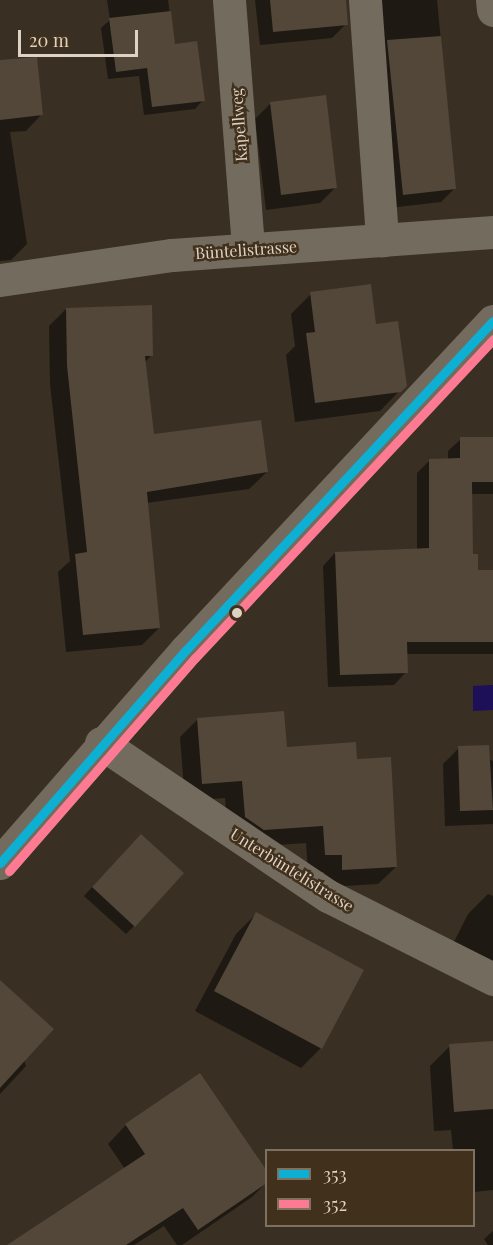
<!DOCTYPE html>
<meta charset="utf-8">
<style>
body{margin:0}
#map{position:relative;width:493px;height:1245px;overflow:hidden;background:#392f23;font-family:"Playfair Display",serif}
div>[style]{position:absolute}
.water>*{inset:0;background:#1d1058}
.shadow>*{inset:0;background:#0007}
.building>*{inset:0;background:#524739}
.minor>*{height:33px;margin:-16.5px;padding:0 16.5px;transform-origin:16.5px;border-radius:16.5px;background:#746b5f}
.bus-1>*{height:9px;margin:-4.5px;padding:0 4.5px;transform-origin:4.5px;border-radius:4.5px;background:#0dafd3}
.bus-2>*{height:9px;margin:-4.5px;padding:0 4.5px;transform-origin:4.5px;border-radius:4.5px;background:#fe7a93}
.dots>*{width:16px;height:16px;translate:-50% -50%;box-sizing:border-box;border:3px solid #41301b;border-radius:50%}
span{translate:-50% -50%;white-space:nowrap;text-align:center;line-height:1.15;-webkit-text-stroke:5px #41301b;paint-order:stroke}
.street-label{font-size:16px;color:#ddd2c5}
.legend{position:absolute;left:265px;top:1149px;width:210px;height:78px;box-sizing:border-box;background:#41301b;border:2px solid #7f715f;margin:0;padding:8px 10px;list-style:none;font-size:18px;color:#ddd2c5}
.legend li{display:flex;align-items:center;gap:12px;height:30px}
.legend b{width:30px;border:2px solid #7f715f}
.scale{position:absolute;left:18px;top:30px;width:120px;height:27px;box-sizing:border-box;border:3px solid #ddd2c5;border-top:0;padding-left:8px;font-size:18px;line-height:21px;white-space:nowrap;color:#ddd2c5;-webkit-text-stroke:4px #41301b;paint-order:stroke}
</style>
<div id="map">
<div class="water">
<div style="clip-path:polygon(493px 685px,493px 710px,473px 711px,473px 686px)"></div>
</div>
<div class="shadow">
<div style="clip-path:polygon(107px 0,168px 0,174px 45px,203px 100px,195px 109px,144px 115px,139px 76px,108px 79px,101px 28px,110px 20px)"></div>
<div style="clip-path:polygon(255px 0,345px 0,346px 24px,332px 38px,260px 45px)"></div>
<div style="clip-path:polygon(361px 0,437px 0,455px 188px,441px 202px,389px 208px)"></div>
<div style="clip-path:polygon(0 62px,41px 115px,26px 131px,10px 132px,27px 244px,11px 260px,0 261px)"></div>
<div style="clip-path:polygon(270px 104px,336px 187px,320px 203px,266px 210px,255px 119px)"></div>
<div style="clip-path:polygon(311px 294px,375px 325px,405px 385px,380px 411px,295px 422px,286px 355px,295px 346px,291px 314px)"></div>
<div style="clip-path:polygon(66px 309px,152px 355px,144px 363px,153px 436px,267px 472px,249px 489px,146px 503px,159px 628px,142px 645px,66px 652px,58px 572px,70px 561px,50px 384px,49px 326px)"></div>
<div style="clip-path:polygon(461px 439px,493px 439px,493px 494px,470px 494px,471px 556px,477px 571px,493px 571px,493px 654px,406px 654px,406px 672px,394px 685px,328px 687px,323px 566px,335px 553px,417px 550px,417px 473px,430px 460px,448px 460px,448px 451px)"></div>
<div style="clip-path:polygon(198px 719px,286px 748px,356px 760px,396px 867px,378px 884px,325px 887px,324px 872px,308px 872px,306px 843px,246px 847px,228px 835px,225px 798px,185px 801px,180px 737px)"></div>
<div style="clip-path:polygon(459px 748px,493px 761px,493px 824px,445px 826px,443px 764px)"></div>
<div style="clip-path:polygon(132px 844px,134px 926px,126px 934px,84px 896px)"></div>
<div style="clip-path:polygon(488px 894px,493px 896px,493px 972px,450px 950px,468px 914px)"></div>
<div style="clip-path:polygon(256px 914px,321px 1048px,301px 1068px,195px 1011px,236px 934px)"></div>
<div style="clip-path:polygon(0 989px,26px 1066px,0 1094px)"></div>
<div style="clip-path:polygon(493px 1043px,493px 1190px,474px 1192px,474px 1150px,453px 1150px,451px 1130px,434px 1131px,430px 1066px,450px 1046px)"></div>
<div style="clip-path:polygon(199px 1075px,266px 1183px,252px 1197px,182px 1245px,177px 1245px,164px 1226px,134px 1245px,12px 1245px,125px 1169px,108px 1144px,126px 1125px)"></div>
<div style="clip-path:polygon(493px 1231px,493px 1245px,488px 1245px,484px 1239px)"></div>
</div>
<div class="building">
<div style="clip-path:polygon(270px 0,346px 0,348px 25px,273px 32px)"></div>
<div style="clip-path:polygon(171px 11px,175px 44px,197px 41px,205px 101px,152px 107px,147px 68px,116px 72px,109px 18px)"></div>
<div style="clip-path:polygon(441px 36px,456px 189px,403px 195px,387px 40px)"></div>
<div style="clip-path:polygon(37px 57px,43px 115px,0 120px,0 60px)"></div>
<div style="clip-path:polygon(326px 95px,337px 188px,281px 195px,270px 102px)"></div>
<div style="clip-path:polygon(371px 284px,376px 324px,398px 321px,407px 386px,401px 392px,315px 403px,306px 333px,315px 332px,310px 292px)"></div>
<div style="clip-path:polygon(152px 305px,153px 356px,145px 356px,154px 434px,261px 420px,268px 472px,147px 492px,160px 628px,83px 635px,75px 554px,87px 552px,67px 366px,66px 308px)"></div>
<div style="clip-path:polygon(460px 437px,493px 437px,493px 482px,472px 482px,473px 554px,478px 554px,478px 570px,493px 570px,493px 642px,407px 642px,408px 673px,340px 675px,335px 552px,429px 548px,429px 459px,460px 458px)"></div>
<div style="clip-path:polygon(284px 711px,287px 747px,356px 742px,357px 759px,391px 757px,397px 867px,342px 870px,342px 855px,325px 855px,323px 826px,264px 830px,245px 817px,242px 781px,202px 784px,197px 718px)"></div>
<div style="clip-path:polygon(489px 745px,493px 810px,460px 811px,458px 746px)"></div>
<div style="clip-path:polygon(141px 834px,184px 873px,135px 927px,92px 887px)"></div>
<div style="clip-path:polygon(256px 912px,364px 970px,322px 1049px,214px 991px)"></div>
<div style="clip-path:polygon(0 980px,54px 1029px,0 1088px)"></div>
<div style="clip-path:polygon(493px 1041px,493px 1109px,454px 1112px,449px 1044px)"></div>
<div style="clip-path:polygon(200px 1073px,267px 1171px,267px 1183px,198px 1230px,183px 1208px,126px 1245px,7px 1245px,145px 1154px,125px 1124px)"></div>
</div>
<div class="minor">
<div style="left:229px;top:0;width:250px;rotate:85.6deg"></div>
<div style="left:365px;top:0;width:241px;rotate:85.9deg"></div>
<div style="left:492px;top:0;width:10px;rotate:84deg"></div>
<div style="left:0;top:280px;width:174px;rotate:-8.3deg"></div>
<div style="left:172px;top:255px;width:322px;rotate:-4.1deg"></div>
<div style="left:101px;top:743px;width:274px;rotate:34deg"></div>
<div style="left:328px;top:896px;width:185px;rotate:26.7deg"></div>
<div style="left:0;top:863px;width:283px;rotate:-48.9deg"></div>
<div style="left:186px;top:650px;width:450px;rotate:-47deg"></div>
</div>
<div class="bus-1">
<div style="left:0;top:863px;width:283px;rotate:-48.9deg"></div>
<div style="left:186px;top:650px;width:450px;rotate:-47deg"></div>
</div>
<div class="bus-2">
<div style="left:9px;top:871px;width:283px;rotate:-48.9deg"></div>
<div style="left:195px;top:658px;width:437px;rotate:-46.9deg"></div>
</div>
<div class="dots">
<div style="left:237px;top:613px;background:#ddd2c5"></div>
</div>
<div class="street-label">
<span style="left:239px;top:125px;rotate:-94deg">Kapellweg</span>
<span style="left:246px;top:250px;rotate:-4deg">Büntelistrasse</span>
<span style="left:292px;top:870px;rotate:32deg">Unterbüntelistrasse</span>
</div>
<ul class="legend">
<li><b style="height:8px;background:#0dafd3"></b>353</li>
<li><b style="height:8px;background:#fe7a93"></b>352</li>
</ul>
<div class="scale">20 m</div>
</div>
